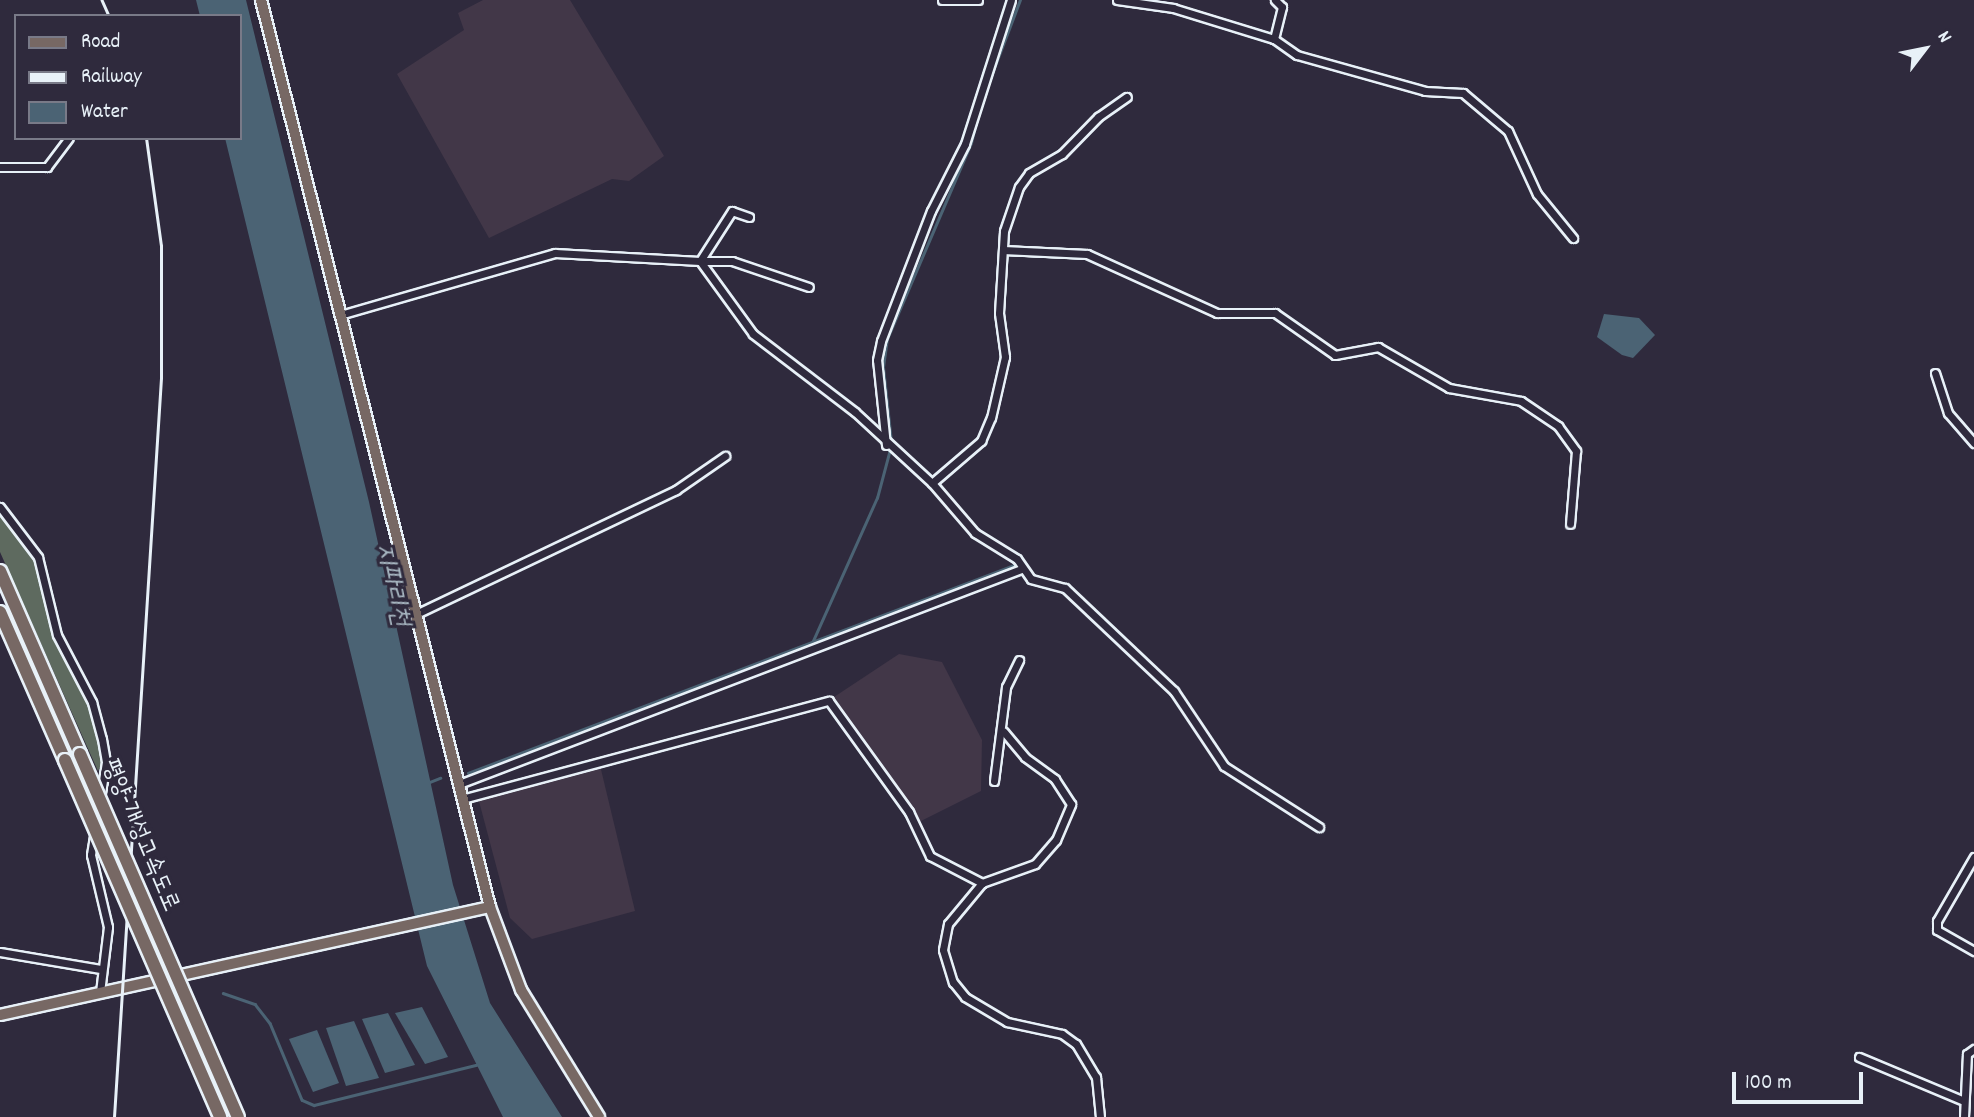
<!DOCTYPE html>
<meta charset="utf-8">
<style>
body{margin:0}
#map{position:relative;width:1974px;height:1117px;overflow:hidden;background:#2f2a3d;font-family:Dekko,"Poor Story",sans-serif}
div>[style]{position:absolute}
.built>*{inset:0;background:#423748}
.green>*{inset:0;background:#5e6a5f}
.water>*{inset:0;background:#4b6374}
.stream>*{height:2.5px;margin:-1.25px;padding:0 1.25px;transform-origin:1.25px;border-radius:1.25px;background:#4b6374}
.roads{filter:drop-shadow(2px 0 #e8f1f8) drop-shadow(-2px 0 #e8f1f8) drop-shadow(0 2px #e8f1f8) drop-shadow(0 -2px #e8f1f8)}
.minor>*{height:7px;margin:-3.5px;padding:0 3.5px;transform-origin:3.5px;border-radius:3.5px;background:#2f2a3d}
.primary>*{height:10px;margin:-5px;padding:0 5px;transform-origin:5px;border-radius:5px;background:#776864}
.motorway>*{height:12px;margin:-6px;padding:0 6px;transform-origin:6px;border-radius:6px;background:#776864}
.rail>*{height:2.5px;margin:-1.25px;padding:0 1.25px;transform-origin:1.25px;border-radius:1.25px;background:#e8f1f8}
.bridges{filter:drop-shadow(2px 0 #e8f1f8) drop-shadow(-2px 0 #e8f1f8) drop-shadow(0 2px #e8f1f8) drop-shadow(0 -2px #e8f1f8)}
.motorway-bridge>*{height:12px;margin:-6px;padding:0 6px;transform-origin:6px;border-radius:6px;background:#776864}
span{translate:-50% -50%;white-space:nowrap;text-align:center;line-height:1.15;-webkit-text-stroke:6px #2f2a3d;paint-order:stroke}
.street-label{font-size:24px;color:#e8f1f8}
.water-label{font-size:26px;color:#a9b8c3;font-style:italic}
.legend{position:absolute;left:14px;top:14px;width:228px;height:126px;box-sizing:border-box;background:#2f2a3d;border:2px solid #797a88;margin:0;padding:9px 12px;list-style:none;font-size:21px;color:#e8f1f8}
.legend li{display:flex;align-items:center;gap:14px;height:35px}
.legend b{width:35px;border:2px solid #797a88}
.north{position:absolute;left:1890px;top:14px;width:70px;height:70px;-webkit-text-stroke:5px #2f2a3d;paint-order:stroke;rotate:58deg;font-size:19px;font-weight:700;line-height:28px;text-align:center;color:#e8f1f8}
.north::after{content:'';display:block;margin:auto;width:24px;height:32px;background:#e8f1f8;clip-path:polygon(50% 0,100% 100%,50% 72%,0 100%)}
.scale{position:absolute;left:1732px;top:1072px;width:131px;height:32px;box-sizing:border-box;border:4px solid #e8f1f8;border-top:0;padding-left:9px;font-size:21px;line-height:24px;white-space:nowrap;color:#e8f1f8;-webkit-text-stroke:5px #2f2a3d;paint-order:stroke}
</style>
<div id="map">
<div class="built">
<div style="clip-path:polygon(483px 0,570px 0,664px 156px,629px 181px,612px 179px,489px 238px,397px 74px,464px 30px,458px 13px)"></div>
<div style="clip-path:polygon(899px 654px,942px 662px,982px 740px,981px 791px,919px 822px,834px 697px)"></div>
<div style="clip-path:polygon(598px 757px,635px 911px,532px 939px,510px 918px,476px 790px)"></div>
</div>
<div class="green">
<div style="clip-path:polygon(0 514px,38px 563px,56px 644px,87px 697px,98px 734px,103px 762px,98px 771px,0 552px)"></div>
</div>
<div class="water">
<div style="clip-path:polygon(196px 0,246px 0,369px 502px,453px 885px,490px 1003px,562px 1117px,503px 1117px,427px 966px,225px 138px,240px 138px,240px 16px,200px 16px)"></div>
<div style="clip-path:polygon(1604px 314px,1639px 318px,1655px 335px,1633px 358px,1622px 355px,1597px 337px)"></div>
<div style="clip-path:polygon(422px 1007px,448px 1057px,425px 1064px,395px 1013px)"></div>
<div style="clip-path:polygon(388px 1013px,415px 1065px,385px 1073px,362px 1019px)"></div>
<div style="clip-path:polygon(354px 1021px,379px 1078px,346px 1086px,326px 1028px)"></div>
<div style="clip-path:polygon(317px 1030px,339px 1083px,313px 1092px,289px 1039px)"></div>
</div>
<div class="stream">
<div style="left:985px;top:92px;width:98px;rotate:-69.2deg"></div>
<div style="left:891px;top:442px;width:75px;rotate:-96.1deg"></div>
<div style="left:883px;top:367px;width:28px;rotate:-82deg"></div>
<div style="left:887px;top:339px;width:213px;rotate:-66.8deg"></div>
<div style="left:971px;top:143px;width:36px;rotate:-76deg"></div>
<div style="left:812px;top:643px;width:159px;rotate:-65.9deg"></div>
<div style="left:877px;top:498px;width:51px;rotate:-75.1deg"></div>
<div style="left:468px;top:773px;width:584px;rotate:-20.85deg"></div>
<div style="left:430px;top:782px;width:11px;rotate:-22deg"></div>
<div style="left:223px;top:993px;width:34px;rotate:19deg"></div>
<div style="left:255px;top:1004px;width:24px;rotate:52deg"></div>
<div style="left:270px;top:1023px;width:83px;rotate:67.4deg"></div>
<div style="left:302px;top:1100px;width:13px;rotate:23deg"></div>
<div style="left:314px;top:1105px;width:167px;rotate:-13.9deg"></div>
</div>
<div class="roads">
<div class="minor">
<div style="left:942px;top:0;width:36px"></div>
<div style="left:1117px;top:0;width:57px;rotate:8.1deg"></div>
<div style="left:1173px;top:8px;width:106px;rotate:17.1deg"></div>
<div style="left:1274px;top:39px;width:28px;rotate:35deg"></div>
<div style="left:1297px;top:55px;width:133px;rotate:15.7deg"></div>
<div style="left:1425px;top:91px;width:38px;rotate:3deg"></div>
<div style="left:1463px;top:93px;width:59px;rotate:40.2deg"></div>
<div style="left:1508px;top:131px;width:69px;rotate:65.3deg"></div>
<div style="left:1537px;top:194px;width:57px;rotate:50.7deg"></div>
<div style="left:1274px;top:39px;width:33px;rotate:-76deg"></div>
<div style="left:1282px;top:7px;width:10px;rotate:-135deg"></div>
<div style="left:0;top:167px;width:47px"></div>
<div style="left:47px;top:167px;width:36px;rotate:-53deg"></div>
<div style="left:749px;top:217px;width:18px;rotate:-161deg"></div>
<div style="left:732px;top:211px;width:59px;rotate:122.6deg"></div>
<div style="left:700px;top:261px;width:32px"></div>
<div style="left:732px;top:261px;width:81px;rotate:18.7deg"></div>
<div style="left:1003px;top:250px;width:84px;rotate:2.7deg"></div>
<div style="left:1087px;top:254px;width:143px;rotate:24.4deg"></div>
<div style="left:1217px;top:313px;width:58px"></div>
<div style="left:1275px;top:313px;width:73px;rotate:35deg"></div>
<div style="left:1335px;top:355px;width:44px;rotate:-10.5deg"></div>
<div style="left:1378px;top:347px;width:82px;rotate:30deg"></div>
<div style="left:1449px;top:388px;width:73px;rotate:10.2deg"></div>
<div style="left:1521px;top:401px;width:45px;rotate:34deg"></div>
<div style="left:1558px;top:426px;width:31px;rotate:54deg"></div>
<div style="left:1576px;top:451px;width:73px;rotate:94.7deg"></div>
<div style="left:340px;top:315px;width:224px;rotate:-16.1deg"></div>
<div style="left:555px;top:253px;width:145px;rotate:3.2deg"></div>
<div style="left:700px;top:261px;width:90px;rotate:54deg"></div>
<div style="left:753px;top:334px;width:128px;rotate:37.4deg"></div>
<div style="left:855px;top:412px;width:105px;rotate:42.7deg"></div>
<div style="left:932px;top:483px;width:66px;rotate:49.3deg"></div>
<div style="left:975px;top:533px;width:49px;rotate:31.8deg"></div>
<div style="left:1017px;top:559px;width:24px;rotate:55deg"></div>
<div style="left:1031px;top:579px;width:35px;rotate:15deg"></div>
<div style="left:1065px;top:588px;width:150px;rotate:43.4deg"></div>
<div style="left:1174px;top:691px;width:90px;rotate:56.3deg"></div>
<div style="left:1224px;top:766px;width:113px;rotate:32.7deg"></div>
<div style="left:1935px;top:373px;width:42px;rotate:72deg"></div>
<div style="left:1948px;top:413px;width:40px;rotate:49deg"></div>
<div style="left:886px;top:445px;width:85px;rotate:-96deg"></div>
<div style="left:877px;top:360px;width:19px;rotate:-78deg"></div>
<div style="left:881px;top:341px;width:139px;rotate:-69deg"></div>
<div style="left:931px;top:211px;width:75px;rotate:-63.1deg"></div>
<div style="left:965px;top:144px;width:151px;rotate:-72.3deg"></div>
<div style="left:932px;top:483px;width:65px;rotate:-40.6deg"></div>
<div style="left:981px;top:441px;width:25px;rotate:-67deg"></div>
<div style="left:991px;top:418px;width:63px;rotate:-77.1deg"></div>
<div style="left:1005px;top:357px;width:44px;rotate:-97.8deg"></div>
<div style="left:999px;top:313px;width:82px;rotate:-86.5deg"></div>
<div style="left:1004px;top:231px;width:46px;rotate:-71.2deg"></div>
<div style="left:1019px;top:187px;width:17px;rotate:-54deg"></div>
<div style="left:1029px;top:173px;width:38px;rotate:-30deg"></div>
<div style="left:1062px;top:154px;width:52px;rotate:-45.8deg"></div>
<div style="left:1098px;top:117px;width:35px;rotate:-35deg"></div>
<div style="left:0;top:507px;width:63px;rotate:52.8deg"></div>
<div style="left:38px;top:557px;width:80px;rotate:76.3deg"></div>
<div style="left:57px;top:635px;width:76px;rotate:62.4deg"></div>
<div style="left:92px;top:702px;width:38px;rotate:75deg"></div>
<div style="left:102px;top:739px;width:23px;rotate:80deg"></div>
<div style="left:106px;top:762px;width:94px;rotate:99.2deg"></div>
<div style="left:91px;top:855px;width:74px;rotate:76.7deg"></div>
<div style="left:108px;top:927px;width:65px;rotate:97deg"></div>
<div style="left:416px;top:614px;width:288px;rotate:-25.5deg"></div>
<div style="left:676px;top:490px;width:60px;rotate:-34.8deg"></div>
<div style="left:994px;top:781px;width:95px;rotate:-82.7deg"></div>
<div style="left:1006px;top:687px;width:30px;rotate:-64deg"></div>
<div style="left:459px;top:784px;width:602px;rotate:-20.93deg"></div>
<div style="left:462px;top:799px;width:380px;rotate:-15deg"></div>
<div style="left:829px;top:701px;width:137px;rotate:54.2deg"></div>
<div style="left:909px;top:812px;width:49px;rotate:64.5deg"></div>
<div style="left:930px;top:856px;width:59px;rotate:27.4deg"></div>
<div style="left:982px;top:883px;width:56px;rotate:-19.7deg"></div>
<div style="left:1035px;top:864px;width:32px;rotate:-49deg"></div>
<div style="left:1056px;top:840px;width:39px;rotate:-67deg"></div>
<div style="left:1071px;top:804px;width:30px;rotate:-123deg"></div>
<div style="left:1055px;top:779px;width:37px;rotate:-144deg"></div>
<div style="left:1025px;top:757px;width:33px;rotate:-130deg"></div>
<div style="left:1974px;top:857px;width:74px;rotate:120deg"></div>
<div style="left:1937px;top:921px;width:9px;rotate:90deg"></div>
<div style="left:1937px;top:930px;width:43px;rotate:29.6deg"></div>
<div style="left:982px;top:883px;width:53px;rotate:129.7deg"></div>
<div style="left:948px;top:924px;width:26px;rotate:101deg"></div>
<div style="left:943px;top:950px;width:34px;rotate:73deg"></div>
<div style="left:953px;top:982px;width:19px;rotate:51deg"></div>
<div style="left:965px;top:997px;width:49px;rotate:30.8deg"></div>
<div style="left:1007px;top:1022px;width:56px;rotate:12.3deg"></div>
<div style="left:1062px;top:1034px;width:17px;rotate:36deg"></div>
<div style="left:1076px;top:1044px;width:39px;rotate:59deg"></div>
<div style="left:1096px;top:1077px;width:40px;rotate:84.3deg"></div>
<div style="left:0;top:952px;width:102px;rotate:9.6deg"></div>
<div style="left:1859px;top:1057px;width:112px;rotate:22.7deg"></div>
<div style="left:1964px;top:1117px;width:63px;rotate:-87.3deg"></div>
<div style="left:1967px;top:1054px;width:9px;rotate:-36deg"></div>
</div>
<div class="primary">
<div style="left:261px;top:0;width:935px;rotate:75.83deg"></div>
<div style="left:490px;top:907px;width:89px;rotate:69.5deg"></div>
<div style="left:521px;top:990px;width:149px;rotate:58.4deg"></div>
<div style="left:0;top:1015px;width:502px;rotate:-12.43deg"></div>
</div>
<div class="motorway">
<div style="left:0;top:571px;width:200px;rotate:66.4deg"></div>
<div style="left:0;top:612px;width:162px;rotate:66.3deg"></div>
</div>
</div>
<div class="rail">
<div style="left:102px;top:0;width:17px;rotate:66deg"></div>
<div style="left:114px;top:1117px;width:740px;rotate:-86.36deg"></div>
<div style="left:161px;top:378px;width:132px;rotate:-90deg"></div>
<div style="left:161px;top:246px;width:109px;rotate:-97.9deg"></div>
</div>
<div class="bridges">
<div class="motorway-bridge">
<div style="left:80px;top:754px;width:396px;rotate:66.5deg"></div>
<div style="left:65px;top:760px;width:389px;rotate:66.5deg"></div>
</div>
</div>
<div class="street-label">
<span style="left:139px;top:836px;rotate:67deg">평양-개성고속도로</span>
</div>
<div class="water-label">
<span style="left:391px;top:585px;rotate:78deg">지파리천</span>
</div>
<ul class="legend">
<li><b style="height:9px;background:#776864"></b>Road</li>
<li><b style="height:9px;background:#e8f1f8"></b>Railway</li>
<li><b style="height:19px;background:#4b6374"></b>Water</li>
</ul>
<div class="north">N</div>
<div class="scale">100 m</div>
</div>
